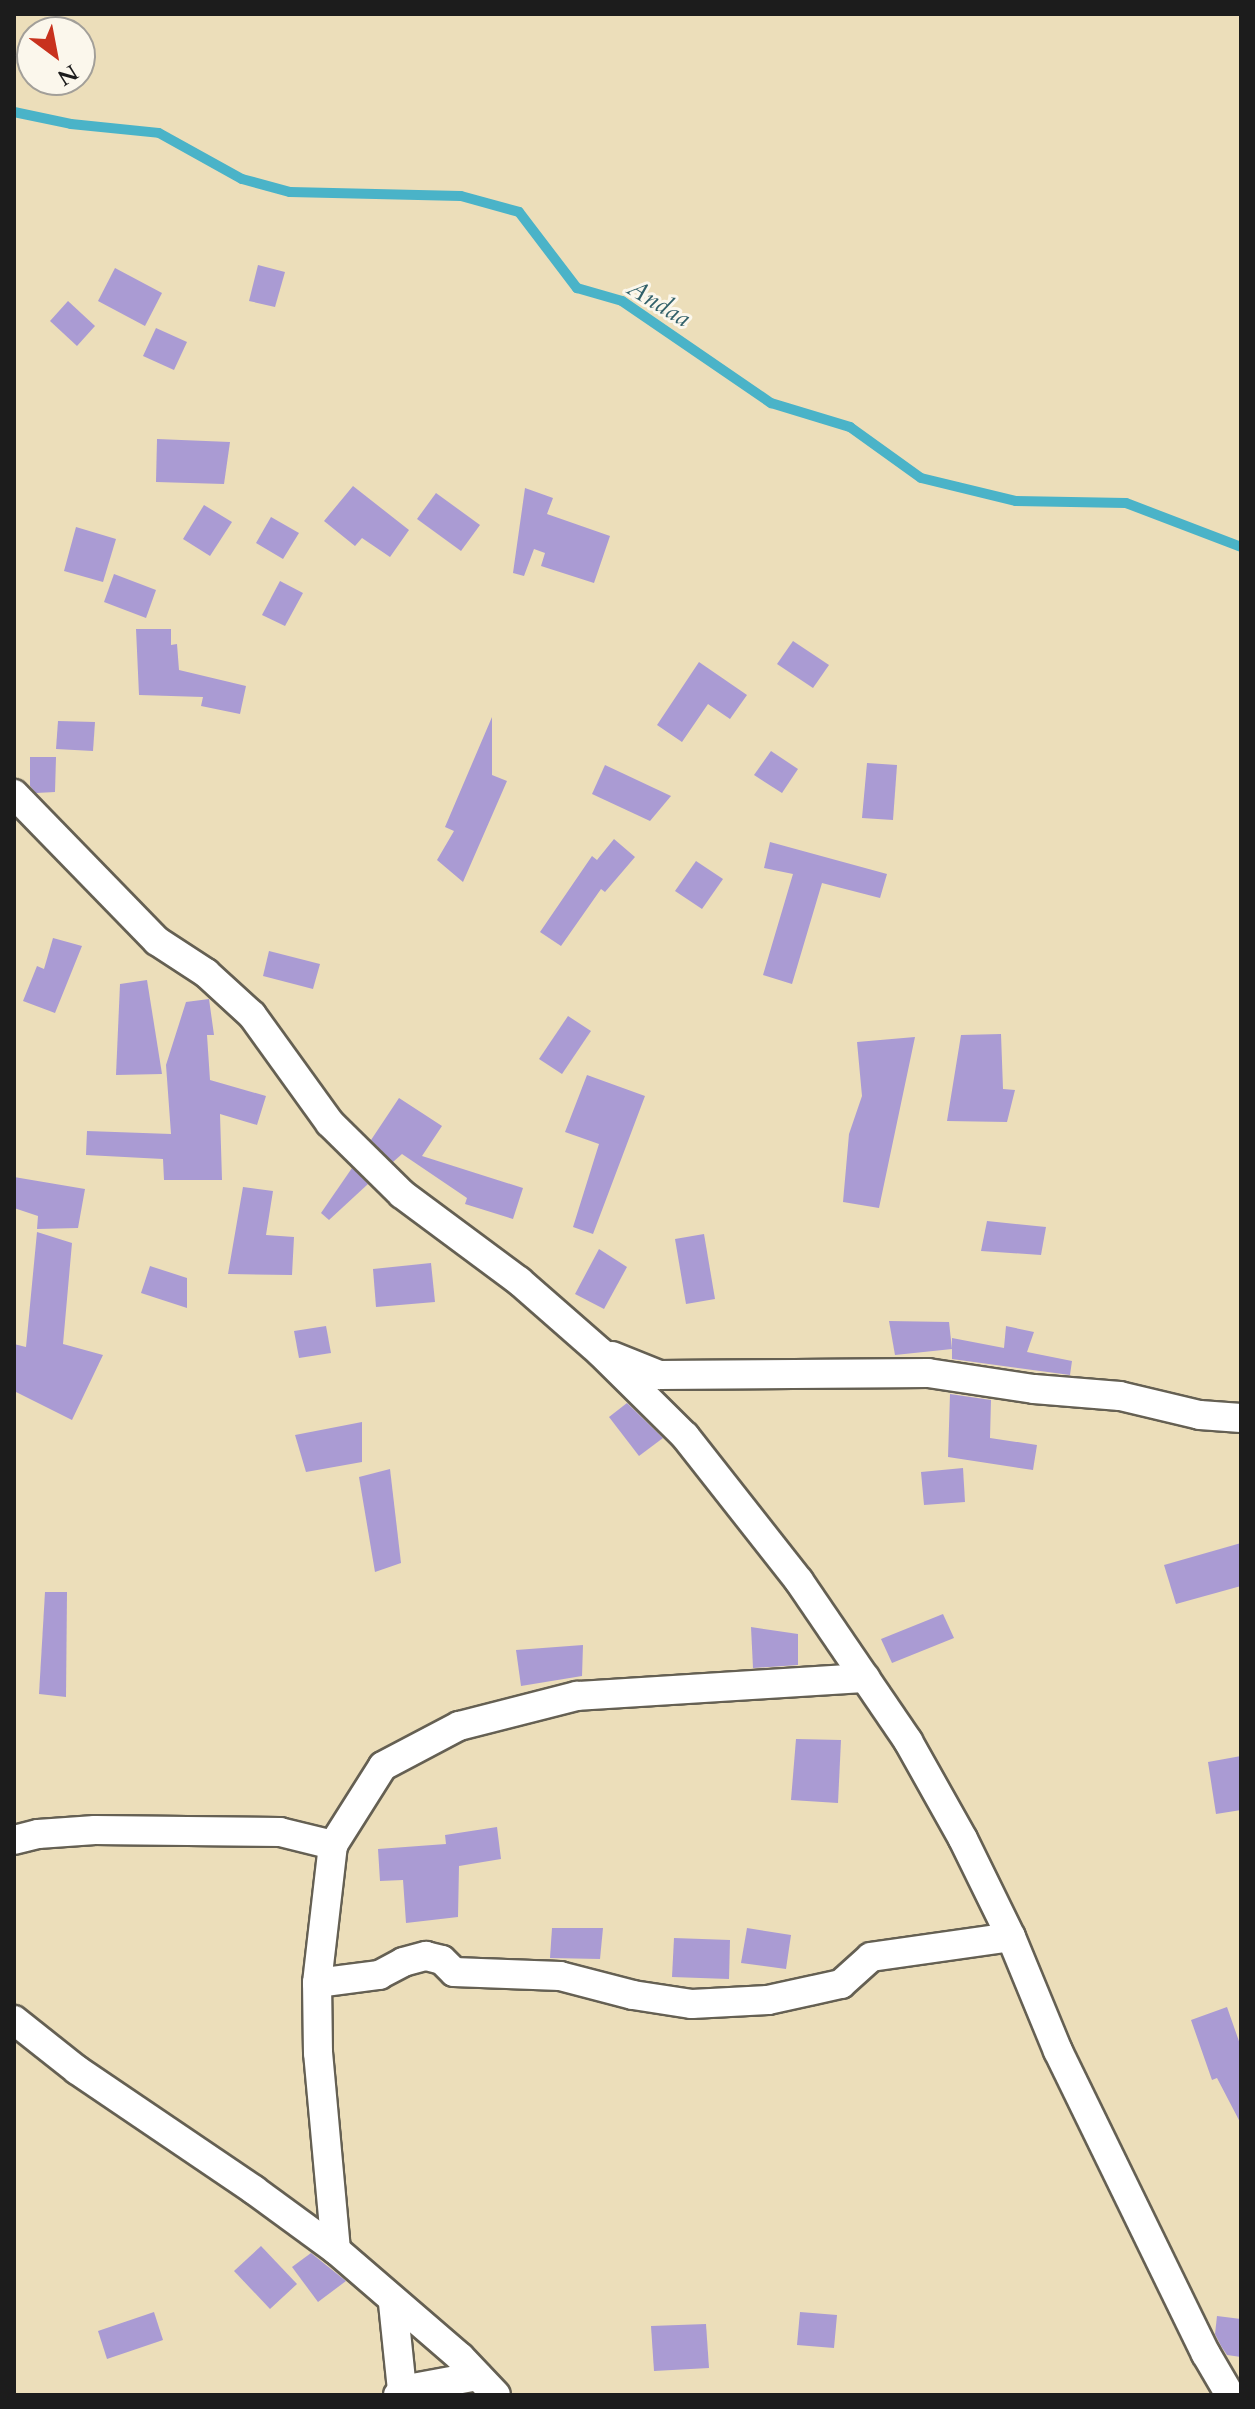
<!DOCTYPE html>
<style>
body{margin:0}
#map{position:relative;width:1255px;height:2409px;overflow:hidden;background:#ecdeba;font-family:Cardo,serif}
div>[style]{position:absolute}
.stream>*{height:10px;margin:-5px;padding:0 5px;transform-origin:5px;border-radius:5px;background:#4ab3c8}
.building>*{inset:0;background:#aa9bd3}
.roads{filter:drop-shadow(2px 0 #656053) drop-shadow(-2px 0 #656053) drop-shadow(0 2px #656053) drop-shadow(0 -2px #656053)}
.street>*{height:28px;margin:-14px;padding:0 14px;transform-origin:14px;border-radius:14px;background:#fff}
span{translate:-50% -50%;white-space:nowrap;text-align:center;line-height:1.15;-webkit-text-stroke:6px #fbf7ec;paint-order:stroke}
.water-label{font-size:26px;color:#316069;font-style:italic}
.frame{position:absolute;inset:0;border:16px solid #1c1c1c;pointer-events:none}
.north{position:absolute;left:16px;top:16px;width:80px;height:80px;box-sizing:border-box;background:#fbf7ec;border:2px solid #a29f99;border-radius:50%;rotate:148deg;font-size:22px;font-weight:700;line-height:32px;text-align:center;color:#1c1c1c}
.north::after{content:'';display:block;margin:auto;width:28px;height:36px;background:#c8321e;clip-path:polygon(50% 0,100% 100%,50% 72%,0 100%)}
</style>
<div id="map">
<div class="stream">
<div style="left:14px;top:112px;width:58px;rotate:11.9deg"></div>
<div style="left:71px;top:124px;width:88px;rotate:5.8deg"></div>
<div style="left:159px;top:133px;width:95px;rotate:29deg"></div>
<div style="left:242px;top:179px;width:50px;rotate:15.2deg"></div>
<div style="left:290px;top:192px;width:171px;rotate:1.3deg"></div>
<div style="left:461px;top:196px;width:60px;rotate:15.4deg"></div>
<div style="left:519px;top:212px;width:96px;rotate:52.7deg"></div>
<div style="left:577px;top:288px;width:47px;rotate:16.1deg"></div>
<div style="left:622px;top:301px;width:181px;rotate:34.4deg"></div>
<div style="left:771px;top:403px;width:83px;rotate:16.9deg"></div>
<div style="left:850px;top:427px;width:87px;rotate:35.7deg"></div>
<div style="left:921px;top:478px;width:98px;rotate:13.6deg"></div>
<div style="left:1016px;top:501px;width:110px;rotate:1deg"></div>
<div style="left:1126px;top:503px;width:123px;rotate:20.9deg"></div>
</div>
<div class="building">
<div style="clip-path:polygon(258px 265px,285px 272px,275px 307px,249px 301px)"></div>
<div style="clip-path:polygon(115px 268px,162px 293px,145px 326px,98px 301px)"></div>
<div style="clip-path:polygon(68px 301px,95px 326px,77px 346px,50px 321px)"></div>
<div style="clip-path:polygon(156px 328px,187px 342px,174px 370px,143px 356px)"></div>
<div style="clip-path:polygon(157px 439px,230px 442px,224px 484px,156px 482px)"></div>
<div style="clip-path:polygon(353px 486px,409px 530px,390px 557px,362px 538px,355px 546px,324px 521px)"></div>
<div style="clip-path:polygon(525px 488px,553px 498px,547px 514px,610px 536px,594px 583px,541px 566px,545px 553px,534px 549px,524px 576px,513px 573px)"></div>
<div style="clip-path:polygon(436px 493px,480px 525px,461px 551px,417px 519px)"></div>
<div style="clip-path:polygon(204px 505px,232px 522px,210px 556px,183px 539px)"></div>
<div style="clip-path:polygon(271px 517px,299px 533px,283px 559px,256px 543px)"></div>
<div style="clip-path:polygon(76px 527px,116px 539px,103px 582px,64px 571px)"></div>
<div style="clip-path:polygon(114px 574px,156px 590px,146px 618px,104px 602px)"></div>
<div style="clip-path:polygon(280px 581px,303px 593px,285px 626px,262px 615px)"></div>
<div style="clip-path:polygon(136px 629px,171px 629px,171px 645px,177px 644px,179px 670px,246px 686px,240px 714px,201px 706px,203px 697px,139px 695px)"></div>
<div style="clip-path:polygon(793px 641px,829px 665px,813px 688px,777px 664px)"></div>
<div style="clip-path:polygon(699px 662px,747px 695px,730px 719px,708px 704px,682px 742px,657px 725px)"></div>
<div style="clip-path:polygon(492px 717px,492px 775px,507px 781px,463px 882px,437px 860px,454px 831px,445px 827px)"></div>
<div style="clip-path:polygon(58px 721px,95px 722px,93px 751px,56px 749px)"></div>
<div style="clip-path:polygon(771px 751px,798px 769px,782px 793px,754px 775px)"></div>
<div style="clip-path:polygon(30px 757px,56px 757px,55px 792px,36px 793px,30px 786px)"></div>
<div style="clip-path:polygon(867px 763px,897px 765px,893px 820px,862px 818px)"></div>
<div style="clip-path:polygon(605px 765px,671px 796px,650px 821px,592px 794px)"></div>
<div style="clip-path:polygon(614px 839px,635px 857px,605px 892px,601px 889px,561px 946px,540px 932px,592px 856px,597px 860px)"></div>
<div style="clip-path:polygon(770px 842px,887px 874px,880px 898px,822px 883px,792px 984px,763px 975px,793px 874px,764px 868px)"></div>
<div style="clip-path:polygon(696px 861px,723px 879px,702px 909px,675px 891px)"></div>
<div style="clip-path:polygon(53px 938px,82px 946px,55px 1013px,23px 1001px,37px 966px,44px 969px)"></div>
<div style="clip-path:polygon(269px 951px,320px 964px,313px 989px,263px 976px)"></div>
<div style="clip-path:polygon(147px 980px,162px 1074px,116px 1075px,120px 984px)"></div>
<div style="clip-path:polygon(209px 999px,214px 1035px,207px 1035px,210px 1080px,266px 1096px,257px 1125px,220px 1114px,222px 1180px,164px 1180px,163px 1159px,86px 1155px,87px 1131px,171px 1134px,166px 1065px,186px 1002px)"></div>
<div style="clip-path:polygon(568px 1016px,591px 1031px,562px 1074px,539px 1059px)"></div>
<div style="clip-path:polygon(1001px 1034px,1003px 1089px,1015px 1090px,1007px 1122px,947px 1121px,961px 1035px)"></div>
<div style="clip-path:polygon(915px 1037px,879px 1208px,843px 1202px,849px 1134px,862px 1096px,857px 1042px)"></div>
<div style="clip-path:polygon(587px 1075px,645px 1096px,593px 1234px,573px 1227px,599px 1144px,565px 1132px)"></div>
<div style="clip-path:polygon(399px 1098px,442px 1126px,422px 1156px,523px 1188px,513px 1219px,465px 1204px,467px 1198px,402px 1154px,393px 1162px,371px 1140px)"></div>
<div style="clip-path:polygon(352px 1168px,368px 1184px,329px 1220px,321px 1213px)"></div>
<div style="clip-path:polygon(14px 1177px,85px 1189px,78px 1228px,37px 1229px,38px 1216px,14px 1208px)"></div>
<div style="clip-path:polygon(243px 1187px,273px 1191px,266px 1235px,294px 1237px,292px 1275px,228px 1274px)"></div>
<div style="clip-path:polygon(987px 1221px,1046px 1227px,1041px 1255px,981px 1251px)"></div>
<div style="clip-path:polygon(37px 1232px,72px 1243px,63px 1344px,103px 1355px,72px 1420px,14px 1391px,14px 1344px,26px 1347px)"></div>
<div style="clip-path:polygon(704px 1234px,715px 1299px,686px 1304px,675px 1239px)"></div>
<div style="clip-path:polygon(599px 1249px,627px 1267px,604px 1309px,575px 1294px)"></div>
<div style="clip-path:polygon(431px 1263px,435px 1302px,376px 1307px,373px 1269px)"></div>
<div style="clip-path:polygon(150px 1266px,187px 1278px,187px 1308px,141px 1293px)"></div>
<div style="clip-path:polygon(889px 1321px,949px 1322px,952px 1349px,895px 1355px)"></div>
<div style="clip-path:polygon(326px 1326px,331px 1353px,299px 1358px,294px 1331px)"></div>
<div style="clip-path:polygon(1006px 1326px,1034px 1332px,1027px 1352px,1072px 1361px,1070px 1375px,952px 1359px,952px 1338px,1004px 1348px)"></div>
<div style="clip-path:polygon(950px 1394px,991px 1400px,990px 1438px,1037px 1445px,1033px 1470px,948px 1457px)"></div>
<div style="clip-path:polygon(627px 1403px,663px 1438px,639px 1456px,609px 1417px)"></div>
<div style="clip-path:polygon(362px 1422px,362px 1462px,306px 1472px,295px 1435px)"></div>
<div style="clip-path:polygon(963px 1468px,965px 1502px,924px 1505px,921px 1472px)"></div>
<div style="clip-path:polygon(390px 1469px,401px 1563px,375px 1572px,359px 1477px)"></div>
<div style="clip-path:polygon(1241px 1543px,1241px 1586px,1176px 1604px,1164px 1565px)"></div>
<div style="clip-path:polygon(45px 1592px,67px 1592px,66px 1697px,39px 1694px)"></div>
<div style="clip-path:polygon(943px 1614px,954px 1638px,892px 1663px,881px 1639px)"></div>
<div style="clip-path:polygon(751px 1627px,798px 1634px,798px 1665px,753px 1668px)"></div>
<div style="clip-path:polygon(583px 1645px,582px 1676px,521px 1686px,516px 1650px)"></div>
<div style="clip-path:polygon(796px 1739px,841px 1740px,838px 1803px,791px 1800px)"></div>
<div style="clip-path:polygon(1241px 1756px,1241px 1810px,1216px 1814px,1208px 1762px)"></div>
<div style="clip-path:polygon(497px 1827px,501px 1859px,459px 1866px,458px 1917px,406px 1923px,403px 1880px,380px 1881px,378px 1849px,446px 1844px,445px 1835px)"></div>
<div style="clip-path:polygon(552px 1928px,603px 1928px,600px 1959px,550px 1958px)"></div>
<div style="clip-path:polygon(747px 1928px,791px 1935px,786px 1969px,741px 1963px)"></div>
<div style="clip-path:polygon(674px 1938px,730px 1940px,729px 1979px,672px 1977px)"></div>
<div style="clip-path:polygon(1227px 2007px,1241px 2047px,1241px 2124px,1217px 2078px,1212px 2080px,1191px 2020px)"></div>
<div style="clip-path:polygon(261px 2246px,297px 2284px,270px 2309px,234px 2271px)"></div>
<div style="clip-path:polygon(311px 2253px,346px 2281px,318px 2302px,292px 2267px)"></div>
<div style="clip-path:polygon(154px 2312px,163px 2340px,107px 2359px,98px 2331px)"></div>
<div style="clip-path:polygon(800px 2312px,837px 2315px,834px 2348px,797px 2345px)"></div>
<div style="clip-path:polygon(1217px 2316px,1241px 2319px,1241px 2357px,1227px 2355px,1221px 2346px,1215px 2334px)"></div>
<div style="clip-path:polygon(706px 2324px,709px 2368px,654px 2371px,651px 2326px)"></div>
</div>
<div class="roads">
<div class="street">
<div style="left:14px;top:794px;width:205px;rotate:45.8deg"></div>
<div style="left:157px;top:941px;width:59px;rotate:33.1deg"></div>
<div style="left:206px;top:973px;width:62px;rotate:42.4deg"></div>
<div style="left:252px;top:1015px;width:133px;rotate:54.2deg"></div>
<div style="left:330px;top:1123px;width:101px;rotate:44.6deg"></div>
<div style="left:402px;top:1194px;width:146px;rotate:36.6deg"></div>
<div style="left:519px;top:1281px;width:108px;rotate:41.2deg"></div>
<div style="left:600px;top:1352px;width:120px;rotate:44.7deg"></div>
<div style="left:685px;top:1436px;width:184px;rotate:51.8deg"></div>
<div style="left:799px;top:1581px;width:194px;rotate:55.7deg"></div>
<div style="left:908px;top:1741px;width:112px;rotate:60.7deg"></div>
<div style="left:963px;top:1839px;width:109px;rotate:63.9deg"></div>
<div style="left:1011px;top:1937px;width:123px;rotate:67.6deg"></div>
<div style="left:1058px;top:2051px;width:337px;rotate:64deg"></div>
<div style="left:1206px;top:2354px;width:48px;rotate:59.7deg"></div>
<div style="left:612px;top:1356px;width:51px;rotate:22deg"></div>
<div style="left:659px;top:1375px;width:269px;rotate:-0.4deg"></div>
<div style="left:928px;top:1373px;width:107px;rotate:8.6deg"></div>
<div style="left:1034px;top:1389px;width:86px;rotate:4.7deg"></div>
<div style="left:1120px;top:1396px;width:82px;rotate:13.4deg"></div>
<div style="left:1200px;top:1415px;width:41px;rotate:4.2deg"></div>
<div style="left:14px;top:1840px;width:25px;rotate:-14deg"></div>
<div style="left:38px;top:1834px;width:57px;rotate:-4deg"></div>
<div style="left:95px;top:1830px;width:185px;rotate:0.6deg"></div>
<div style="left:280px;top:1832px;width:55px;rotate:13.8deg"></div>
<div style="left:317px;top:1983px;width:63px;rotate:-7.4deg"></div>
<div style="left:379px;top:1975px;width:27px;rotate:-28deg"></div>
<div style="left:403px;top:1962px;width:24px;rotate:-15deg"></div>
<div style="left:426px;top:1956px;width:16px;rotate:14deg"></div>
<div style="left:442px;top:1960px;width:17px;rotate:45deg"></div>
<div style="left:454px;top:1972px;width:106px;rotate:2.2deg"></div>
<div style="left:560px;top:1976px;width:75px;rotate:14.6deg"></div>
<div style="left:633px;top:1995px;width:60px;rotate:8.7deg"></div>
<div style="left:692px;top:2004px;width:76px;rotate:-3deg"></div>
<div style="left:768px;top:2000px;width:75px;rotate:-12.4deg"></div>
<div style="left:841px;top:1984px;width:40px;rotate:-42deg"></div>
<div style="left:871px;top:1957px;width:141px;rotate:-8.1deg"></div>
<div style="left:14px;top:2020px;width:80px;rotate:38.4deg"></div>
<div style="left:77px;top:2070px;width:214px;rotate:34.1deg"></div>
<div style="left:254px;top:2190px;width:102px;rotate:36.2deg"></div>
<div style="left:336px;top:2250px;width:164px;rotate:40.8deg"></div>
<div style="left:460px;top:2357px;width:52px;rotate:46.5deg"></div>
<div style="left:336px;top:2250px;width:198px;rotate:-95.2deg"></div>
<div style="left:318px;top:2053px;width:70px;rotate:-90.8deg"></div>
<div style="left:317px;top:1983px;width:139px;rotate:-83.4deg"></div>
<div style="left:333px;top:1845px;width:93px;rotate:-57.7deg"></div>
<div style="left:383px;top:1766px;width:86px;rotate:-27.8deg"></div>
<div style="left:459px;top:1726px;width:122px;rotate:-14.3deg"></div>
<div style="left:577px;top:1696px;width:289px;rotate:-3.6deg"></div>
<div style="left:393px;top:2303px;width:87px;rotate:84.1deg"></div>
<div style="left:398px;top:2395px;width:6px;rotate:-51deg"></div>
<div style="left:402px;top:2390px;width:77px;rotate:-10.4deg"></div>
</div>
</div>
<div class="water-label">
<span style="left:659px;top:303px;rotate:31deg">Andaa</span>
</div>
<div class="frame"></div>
<div class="north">N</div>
</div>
